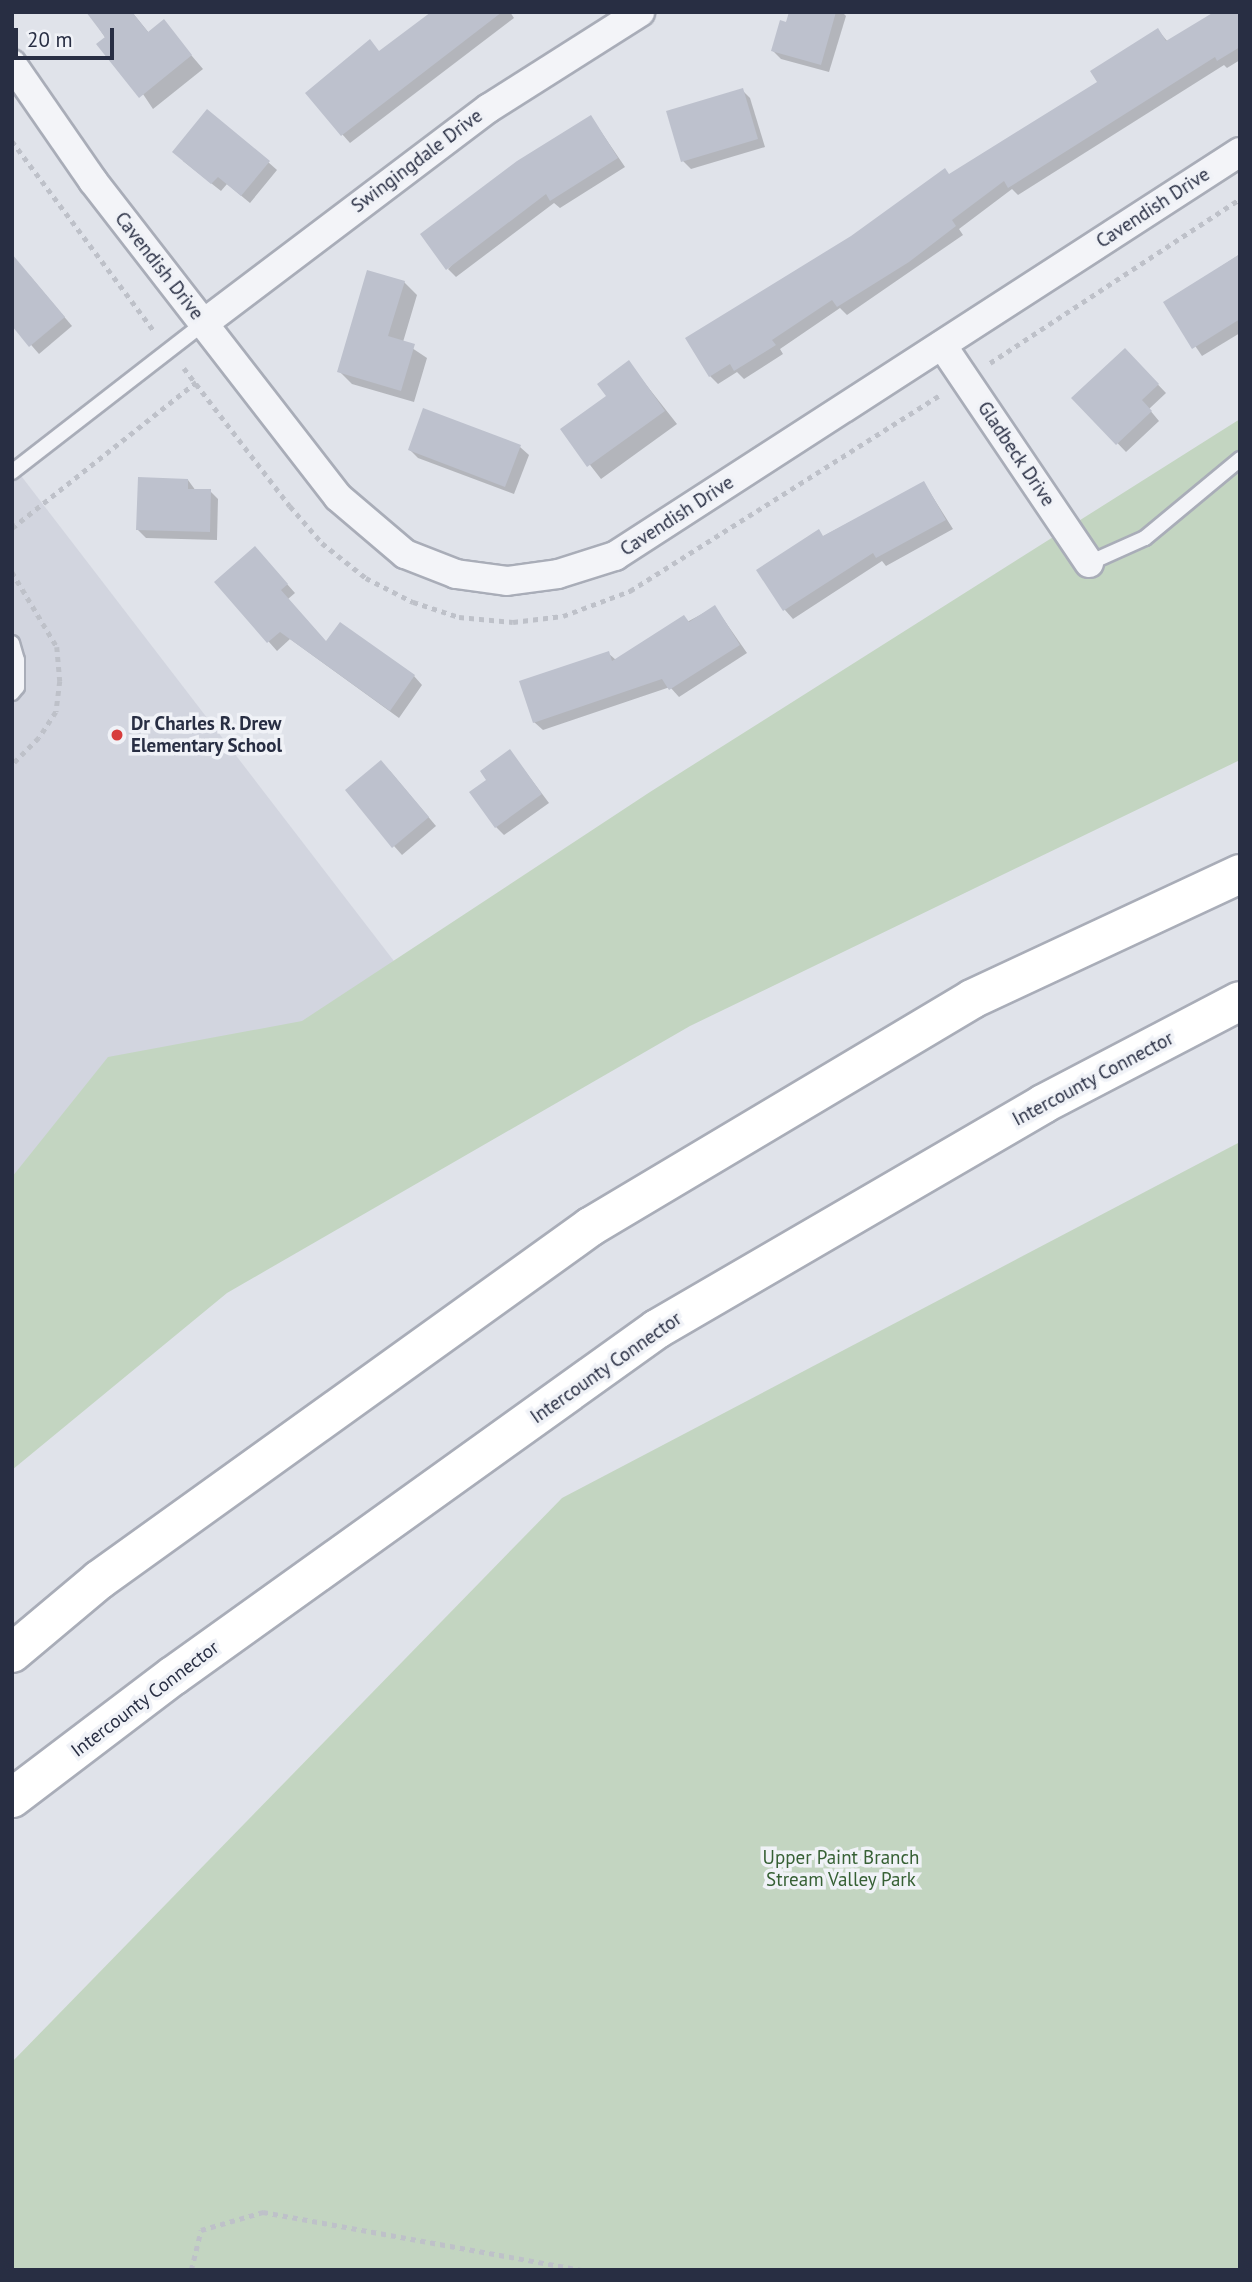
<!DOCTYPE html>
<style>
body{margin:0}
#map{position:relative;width:1252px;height:2282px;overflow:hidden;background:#e0e3ea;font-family:"PT Sans",sans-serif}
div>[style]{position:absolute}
.built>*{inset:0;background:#d2d5df}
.green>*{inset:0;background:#c3d5c1}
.shadow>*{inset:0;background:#0003}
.building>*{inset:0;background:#bdc1cd}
.path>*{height:4.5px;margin-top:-2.25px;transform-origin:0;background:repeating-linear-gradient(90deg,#bec1c9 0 5px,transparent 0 10px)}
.roads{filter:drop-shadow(2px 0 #a9adb8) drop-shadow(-2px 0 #a9adb8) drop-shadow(0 2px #a9adb8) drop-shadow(0 -2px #a9adb8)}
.lane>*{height:14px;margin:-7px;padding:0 7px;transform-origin:7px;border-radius:7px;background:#f3f4f8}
.street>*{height:28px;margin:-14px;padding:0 14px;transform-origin:14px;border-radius:14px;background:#f3f4f8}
.highway>*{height:38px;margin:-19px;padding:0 19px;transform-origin:19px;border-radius:19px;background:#fff}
.dots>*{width:19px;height:19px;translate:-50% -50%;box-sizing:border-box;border:4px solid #f0f2f7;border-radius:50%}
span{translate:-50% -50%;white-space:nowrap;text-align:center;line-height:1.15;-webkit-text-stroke:7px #f0f2f7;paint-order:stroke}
.street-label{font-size:19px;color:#282e43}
.poi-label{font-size:19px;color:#282e43;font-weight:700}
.left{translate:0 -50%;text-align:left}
.park-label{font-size:19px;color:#366034}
.frame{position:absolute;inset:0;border:14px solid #282e43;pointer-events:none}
.scale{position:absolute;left:14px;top:28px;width:100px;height:32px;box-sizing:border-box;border:4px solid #282e43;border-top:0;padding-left:9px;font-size:21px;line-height:24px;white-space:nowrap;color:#282e43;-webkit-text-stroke:5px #f0f2f7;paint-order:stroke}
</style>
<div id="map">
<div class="built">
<div style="clip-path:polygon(12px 464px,397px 965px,12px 1201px)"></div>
</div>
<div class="green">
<div style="clip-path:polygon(1240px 419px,1240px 760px,690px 1026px,227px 1293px,12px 1470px,12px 1177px,108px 1057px,302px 1021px,650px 792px)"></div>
<div style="clip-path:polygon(1240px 1142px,1240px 2270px,12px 2270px,12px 2062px,562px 1498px)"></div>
</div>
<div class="shadow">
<div style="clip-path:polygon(88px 12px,132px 12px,149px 33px,163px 22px,203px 69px,153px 109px)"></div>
<div style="clip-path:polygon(434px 12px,510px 12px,514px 18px,350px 143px,342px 134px,380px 52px)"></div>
<div style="clip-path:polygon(791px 12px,842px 12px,846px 16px,829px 72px,781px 59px,773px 51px)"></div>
<div style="clip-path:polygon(1240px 12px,1240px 60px,1227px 68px,1224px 65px,1018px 195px,1012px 189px,959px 229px,963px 235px,847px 315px,840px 308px,780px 349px,783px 354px,744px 379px,737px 372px,718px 384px,710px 376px,950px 175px,1100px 83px,1158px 30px,1168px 42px)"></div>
<div style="clip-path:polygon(742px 90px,750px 98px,765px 147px,691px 169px,683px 161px)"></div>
<div style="clip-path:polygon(591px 117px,625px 167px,560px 208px,554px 203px,456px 277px,448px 269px)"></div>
<div style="clip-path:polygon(183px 161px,268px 162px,277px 170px,250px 203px,227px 184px,221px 191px)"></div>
<div style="clip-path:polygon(1240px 254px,1240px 333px,1202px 356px,1166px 303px)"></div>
<div style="clip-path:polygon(30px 276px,72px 326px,39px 354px,12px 323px)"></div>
<div style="clip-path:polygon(404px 282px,417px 295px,403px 342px,427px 358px,414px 402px,352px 384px,339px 371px)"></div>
<div style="clip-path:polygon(1125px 350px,1166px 393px,1149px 409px,1159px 421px,1126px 452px,1074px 398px)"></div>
<div style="clip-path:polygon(629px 363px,677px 424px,601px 479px,562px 429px,608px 396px)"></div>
<div style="clip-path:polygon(424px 410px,520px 447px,529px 455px,514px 494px,418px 458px,410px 450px)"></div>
<div style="clip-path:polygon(188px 480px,196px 491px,210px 491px,218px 499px,217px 540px,146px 538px,138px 530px)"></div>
<div style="clip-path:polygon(924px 483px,953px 529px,886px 566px,882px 561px,793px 619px,785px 610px,759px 570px)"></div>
<div style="clip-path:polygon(263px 557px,295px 593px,288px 599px,327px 643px,414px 676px,422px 685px,399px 718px,290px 639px,277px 651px,216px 582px)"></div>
<div style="clip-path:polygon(715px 607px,747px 653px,679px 697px,670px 687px,543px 730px,534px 722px,608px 653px,616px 660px)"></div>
<div style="clip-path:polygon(510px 751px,549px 803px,504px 835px,496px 827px,488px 780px)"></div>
<div style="clip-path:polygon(390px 771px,436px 826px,402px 855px,394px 846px)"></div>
</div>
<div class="building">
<div style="clip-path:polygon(86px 12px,132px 12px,148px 32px,164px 19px,192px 55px,139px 98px,96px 44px,105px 37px)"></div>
<div style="clip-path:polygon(431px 12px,502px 12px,341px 136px,305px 93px,370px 39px,379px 51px)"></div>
<div style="clip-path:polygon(789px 12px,836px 12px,821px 65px,771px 51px,780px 20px,786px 22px)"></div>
<div style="clip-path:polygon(1214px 12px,1240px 12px,1240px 47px,1217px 61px,1215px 57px,1008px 188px,1004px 181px,952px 220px,956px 226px,909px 262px,837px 307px,832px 300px,772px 340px,776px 345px,734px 371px,730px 364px,709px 377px,685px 338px,851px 236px,945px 168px,949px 174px,1097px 82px,1090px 71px,1158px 28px,1166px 41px)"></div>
<div style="clip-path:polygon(743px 88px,758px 139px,681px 162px,666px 111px)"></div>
<div style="clip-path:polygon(207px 109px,270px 161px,241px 196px,218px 177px,211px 184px,172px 152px)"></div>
<div style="clip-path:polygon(591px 115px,618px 158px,550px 201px,546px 194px,446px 270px,420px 234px,517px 161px)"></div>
<div style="clip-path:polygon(12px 254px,65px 317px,29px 347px,12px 326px)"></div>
<div style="clip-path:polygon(1240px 254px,1240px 319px,1192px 349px,1163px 302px)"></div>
<div style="clip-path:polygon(367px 270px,405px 281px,388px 336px,415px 344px,401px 391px,337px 372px)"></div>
<div style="clip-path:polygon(1125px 348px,1159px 384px,1142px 400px,1152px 411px,1116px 445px,1071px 398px)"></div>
<div style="clip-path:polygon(629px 360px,665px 411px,587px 467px,560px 429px,606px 396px,597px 384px)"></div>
<div style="clip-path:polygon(423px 408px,521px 445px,505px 487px,408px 450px)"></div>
<div style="clip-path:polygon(138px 477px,188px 479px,188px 489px,211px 489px,210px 532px,136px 530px)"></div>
<div style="clip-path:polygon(924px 481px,946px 520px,876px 558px,873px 553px,783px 611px,756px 570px,819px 529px,823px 536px)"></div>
<div style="clip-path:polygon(255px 546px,288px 584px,281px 590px,326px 641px,340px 622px,415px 675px,390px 711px,280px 632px,267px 643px,214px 582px)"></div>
<div style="clip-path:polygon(715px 605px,740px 645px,669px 690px,662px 679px,533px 723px,519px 681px,609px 651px,612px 661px,684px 615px,689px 622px)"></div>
<div style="clip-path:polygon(510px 749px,542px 794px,495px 828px,469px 792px,486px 780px,480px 771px)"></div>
<div style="clip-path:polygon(381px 760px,429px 817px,392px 848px,345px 790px)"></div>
</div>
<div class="path">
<div style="left:12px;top:141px;width:237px;rotate:53.2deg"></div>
<div style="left:990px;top:363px;width:299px;rotate:-33.3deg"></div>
<div style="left:184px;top:368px;width:174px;rotate:52.5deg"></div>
<div style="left:290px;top:506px;width:49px;rotate:49.1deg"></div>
<div style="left:322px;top:543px;width:56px;rotate:38.5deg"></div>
<div style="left:366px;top:578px;width:53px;rotate:27.1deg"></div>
<div style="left:413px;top:602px;width:48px;rotate:18.1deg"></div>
<div style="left:459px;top:617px;width:54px;rotate:5.3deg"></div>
<div style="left:513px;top:622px;width:50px;rotate:-6.8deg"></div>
<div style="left:563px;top:616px;width:72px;rotate:-20.5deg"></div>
<div style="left:630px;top:591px;width:365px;rotate:-32.3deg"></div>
<div style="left:12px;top:528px;width:235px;rotate:-38.4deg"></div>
<div style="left:12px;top:572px;width:87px;rotate:59deg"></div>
<div style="left:57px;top:647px;width:34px;rotate:85deg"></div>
<div style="left:60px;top:681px;width:31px;rotate:97deg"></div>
<div style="left:56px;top:712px;width:31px;rotate:123deg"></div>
<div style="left:39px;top:738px;width:38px;rotate:135deg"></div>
<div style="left:191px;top:2270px;width:41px;rotate:-76deg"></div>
<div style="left:201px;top:2230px;width:65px;rotate:-16.2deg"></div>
<div style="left:263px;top:2212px;width:324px;rotate:10.3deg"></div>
</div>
<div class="roads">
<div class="lane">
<div style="left:12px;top:472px;width:242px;rotate:-37.8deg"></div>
<div style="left:1089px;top:563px;width:61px;rotate:-24.1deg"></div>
<div style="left:1145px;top:538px;width:124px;rotate:-39.7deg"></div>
<div style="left:12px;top:643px;width:18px;rotate:74deg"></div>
<div style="left:17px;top:660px;width:27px;rotate:90deg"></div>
<div style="left:17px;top:687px;width:8px;rotate:130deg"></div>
</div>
<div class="street">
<div style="left:12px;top:64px;width:142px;rotate:55.3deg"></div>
<div style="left:93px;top:181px;width:400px;rotate:52.2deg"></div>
<div style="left:338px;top:497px;width:88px;rotate:40.4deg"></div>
<div style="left:405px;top:554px;width:55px;rotate:21.4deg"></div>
<div style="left:456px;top:574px;width:51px;rotate:7.8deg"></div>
<div style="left:507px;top:581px;width:51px;rotate:-7.8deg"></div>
<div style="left:558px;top:574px;width:60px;rotate:-17.5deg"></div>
<div style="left:615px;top:556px;width:744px;rotate:-32.88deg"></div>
<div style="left:203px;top:324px;width:358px;rotate:-37.1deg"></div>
<div style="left:489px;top:108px;width:179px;rotate:-32.4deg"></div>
<div style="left:942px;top:345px;width:263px;rotate:56deg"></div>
</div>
<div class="highway">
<div style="left:12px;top:1653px;width:114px;rotate:-40deg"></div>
<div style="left:99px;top:1580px;width:605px;rotate:-35.71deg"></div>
<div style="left:590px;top:1227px;width:445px;rotate:-30.8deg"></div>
<div style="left:972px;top:999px;width:296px;rotate:-25deg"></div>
<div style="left:12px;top:1798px;width:202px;rotate:-37.2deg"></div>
<div style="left:173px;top:1676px;width:596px;rotate:-35.64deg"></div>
<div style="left:657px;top:1329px;width:447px;rotate:-30.2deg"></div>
<div style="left:1043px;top:1104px;width:222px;rotate:-27.6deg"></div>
</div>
</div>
<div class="dots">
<div style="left:117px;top:735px;background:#d73d3d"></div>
</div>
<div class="street-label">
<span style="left:417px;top:161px;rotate:-37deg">Swingingdale Drive</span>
<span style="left:1153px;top:208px;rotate:-33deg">Cavendish Drive</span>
<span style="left:159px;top:266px;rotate:52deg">Cavendish Drive</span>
<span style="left:1016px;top:454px;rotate:56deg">Gladbeck Drive</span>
<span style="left:677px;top:516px;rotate:-33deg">Cavendish Drive</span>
<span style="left:1093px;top:1079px;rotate:-28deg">Intercounty Connector</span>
<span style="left:606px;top:1368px;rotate:-35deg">Intercounty Connector</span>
<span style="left:145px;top:1699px;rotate:-37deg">Intercounty Connector</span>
</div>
<div class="poi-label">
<span class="left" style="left:131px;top:735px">Dr Charles R. Drew<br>Elementary School</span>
</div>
<div class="park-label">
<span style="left:841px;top:1869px">Upper Paint Branch<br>Stream Valley Park</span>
</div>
<div class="frame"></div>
<div class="scale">20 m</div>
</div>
